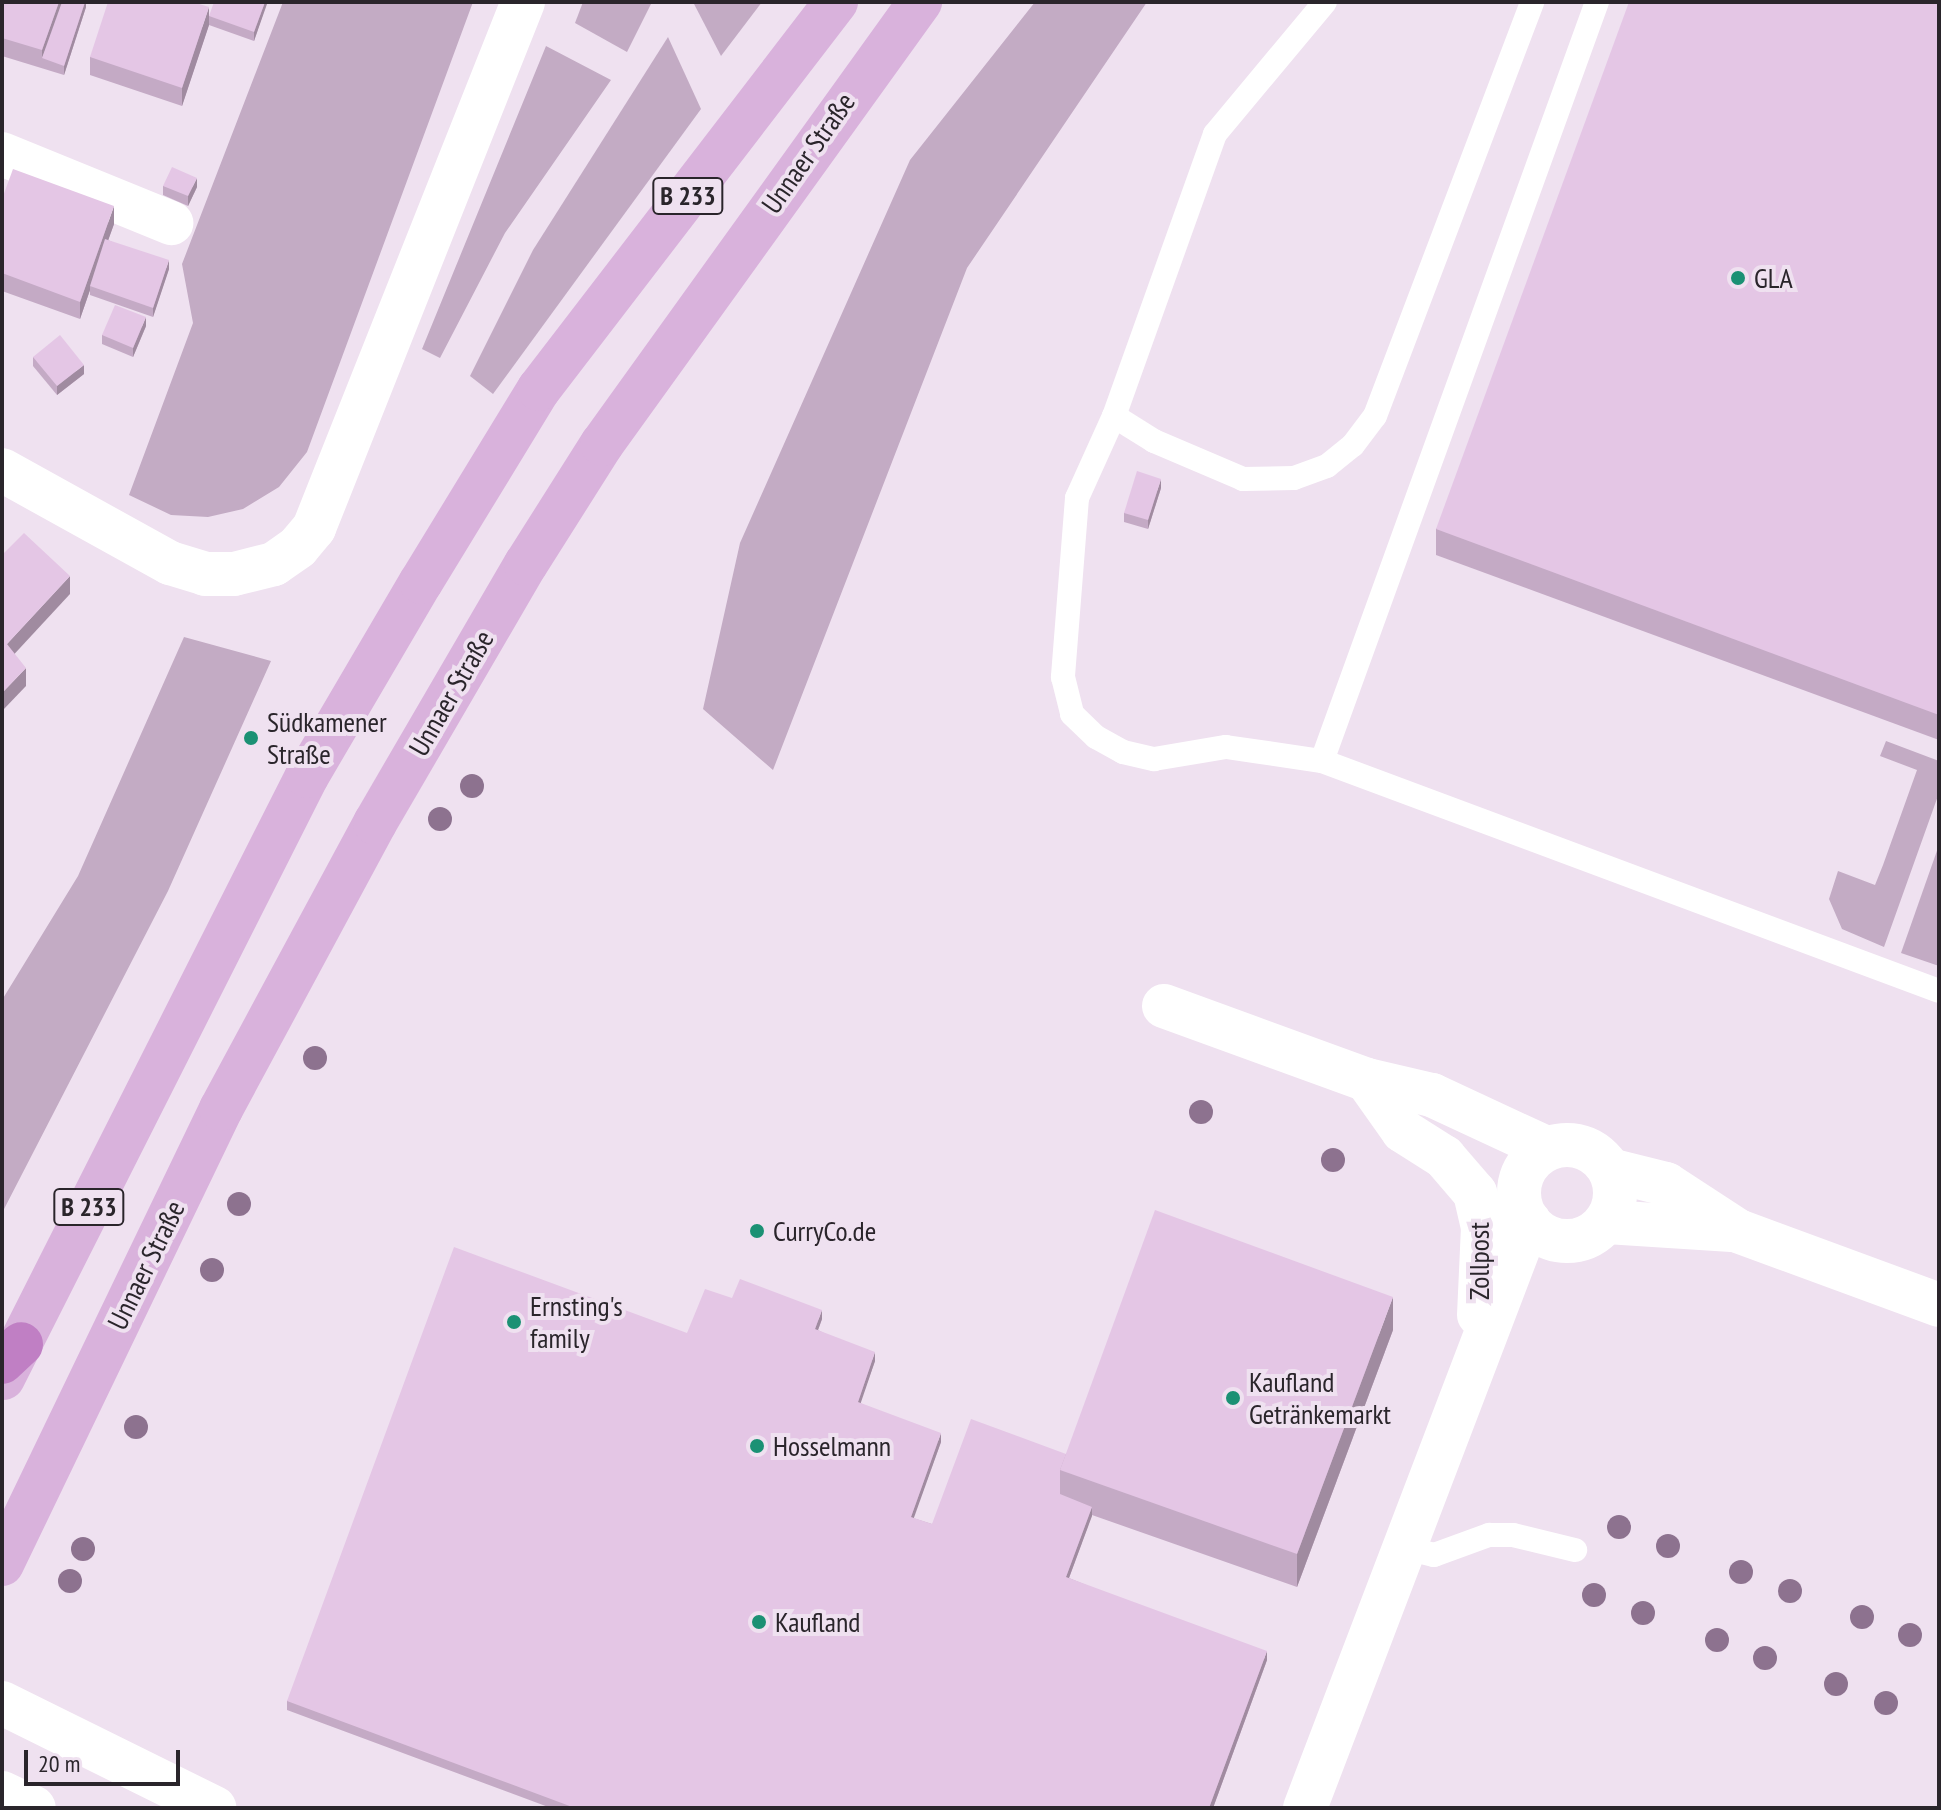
<!DOCTYPE html>
<meta charset="utf-8">
<style>
body{margin:0}
#map{position:relative;width:1941px;height:1810px;overflow:hidden;background:#efe1f0;font-family:"PT Sans Narrow",sans-serif}
div>[style]{position:absolute}
.green>*{inset:0;background:#c3abc4}
.lane>*{height:24px;margin:-12px;padding:0 12px;transform-origin:12px;border-radius:12px;background:#fff}
.street>*{height:44px;margin:-22px;padding:0 22px;transform-origin:22px;border-radius:22px;background:#fff}
.street>.ring{margin:-22px;padding:0;box-sizing:content-box;background:none;border:44px solid #fff;border-radius:50%}
.primary>*{height:44px;margin:-22px;padding:0 22px;transform-origin:22px;border-radius:22px;background:#d9b2dc}
.highway>*{height:44px;margin:-22px;padding:0 22px;transform-origin:22px;border-radius:22px;background:#c07fc4}
.trees>*{width:24px;height:24px;margin:-12px;border-radius:50%;background:#8d728f}
.wall>*{inset:0;background:#c4aac5}
.shaded-wall>*{inset:0;background:#a08ba0}
.building>*{inset:0;background:#e4c6e5}
.dots>*{width:22px;height:22px;translate:-50% -50%;box-sizing:border-box;border:4px solid #efe1f0;border-radius:50%}
span{translate:-50% -50%;white-space:nowrap;text-align:center;line-height:1.15;-webkit-text-stroke:8px #efe1f0;paint-order:stroke}
.shield-label span{padding:2px 6px;background:#efe1f0;border:2px solid;border-radius:6px;-webkit-text-stroke-width:0}
.shield-label{font-size:26px;color:#2a252b;font-weight:700}
.street-label{font-size:28px;color:#2a252b}
.poi-label{font-size:28px;color:#2a252b}
.left{translate:0 -50%;text-align:left}
.frame{position:absolute;inset:0;border:4px solid #2a252b;pointer-events:none}
.scale{position:absolute;left:24px;top:1750px;width:156px;height:36px;box-sizing:border-box;border:4px solid #2a252b;border-top:0;padding-left:10px;font-size:24px;line-height:28px;white-space:nowrap;color:#2a252b;-webkit-text-stroke:6px #efe1f0;paint-order:stroke}
</style>
<div id="map">
<div class="green">
<div style="clip-path:polygon(283px 2px,473px 2px,307px 452px,279px 487px,243px 509px,208px 517px,171px 515px,129px 495px,193px 323px,182px 264px)"></div>
<div style="clip-path:polygon(583px 2px,652px 2px,627px 52px,575px 23px)"></div>
<div style="clip-path:polygon(693px 2px,762px 2px,721px 56px)"></div>
<div style="clip-path:polygon(1035px 2px,1147px 2px,967px 268px,773px 770px,703px 709px,740px 543px,910px 160px)"></div>
<div style="clip-path:polygon(668px 37px,701px 109px,493px 394px,470px 376px,533px 250px)"></div>
<div style="clip-path:polygon(546px 46px,611px 80px,505px 233px,440px 358px,422px 349px)"></div>
<div style="clip-path:polygon(184px 637px,271px 661px,168px 891px,2px 1213px,2px 1000px,78px 876px)"></div>
<div style="clip-path:polygon(1886px 741px,1939px 761px,1939px 793px,1884px 947px,1842px 929px,1829px 899px,1838px 871px,1875px 885px,1883px 865px,1917px 770px,1880px 756px)"></div>
<div style="clip-path:polygon(1939px 845px,1939px 966px,1901px 953px)"></div>
</div>
<div class="lane">
<div style="left:1325px;top:2px;width:172px;rotate:129.8deg"></div>
<div style="left:1215px;top:134px;width:300px;rotate:109.7deg"></div>
<div style="left:1114px;top:416px;width:47px;rotate:32deg"></div>
<div style="left:1154px;top:441px;width:97px;rotate:23.1deg"></div>
<div style="left:1243px;top:479px;width:51px;rotate:-1.1deg"></div>
<div style="left:1294px;top:478px;width:35px;rotate:-20deg"></div>
<div style="left:1327px;top:466px;width:33px;rotate:-39deg"></div>
<div style="left:1353px;top:445px;width:36px;rotate:-53deg"></div>
<div style="left:1375px;top:416px;width:443px;rotate:-69.2deg"></div>
<div style="left:1597px;top:2px;width:807px;rotate:109.92deg"></div>
<div style="left:1322px;top:761px;width:658px;rotate:20.44deg"></div>
<div style="left:1114px;top:416px;width:90px;rotate:114.3deg"></div>
<div style="left:1077px;top:498px;width:180px;rotate:94.5deg"></div>
<div style="left:1063px;top:677px;width:38px;rotate:76deg"></div>
<div style="left:1072px;top:714px;width:33px;rotate:44deg"></div>
<div style="left:1096px;top:737px;width:31px;rotate:29deg"></div>
<div style="left:1123px;top:752px;width:32px;rotate:13deg"></div>
<div style="left:1154px;top:759px;width:73px;rotate:-9.5deg"></div>
<div style="left:1226px;top:747px;width:97px;rotate:8.3deg"></div>
<div style="left:1402px;top:1547px;width:33px;rotate:14deg"></div>
<div style="left:1434px;top:1555px;width:59px;rotate:-20deg"></div>
<div style="left:1489px;top:1535px;width:24px"></div>
<div style="left:1513px;top:1535px;width:64px;rotate:13.6deg"></div>
</div>
<div class="street">
<div style="left:2px;top:154px;width:183px;rotate:22.2deg"></div>
<div style="left:2px;top:470px;width:192px;rotate:29deg"></div>
<div style="left:170px;top:563px;width:37px;rotate:17deg"></div>
<div style="left:205px;top:574px;width:29px"></div>
<div style="left:234px;top:574px;width:41px;rotate:-14deg"></div>
<div style="left:274px;top:564px;width:29px;rotate:-35deg"></div>
<div style="left:298px;top:547px;width:25px;rotate:-50deg"></div>
<div style="left:314px;top:528px;width:566px;rotate:-68.33deg"></div>
<div style="left:1164px;top:1006px;width:216px;rotate:20deg"></div>
<div style="left:1367px;top:1080px;width:67px;rotate:13deg"></div>
<div style="left:1432px;top:1095px;width:126px;rotate:24.9deg"></div>
<div style="left:1367px;top:1080px;width:62px;rotate:54.8deg"></div>
<div style="left:1403px;top:1131px;width:49px;rotate:32.4deg"></div>
<div style="left:1444px;top:1157px;width:48px;rotate:49.3deg"></div>
<div style="left:1475px;top:1193px;width:35px;rotate:77deg"></div>
<div style="left:1483px;top:1227px;width:88px;rotate:92.6deg"></div>
<div class="ring" style="left:1519px;top:1145px;width:52px;height:52px"></div>
<div style="left:1610px;top:1170px;width:58px;rotate:14deg"></div>
<div style="left:1666px;top:1184px;width:86px;rotate:33.1deg"></div>
<div style="left:1738px;top:1231px;width:214px;rotate:20.2deg"></div>
<div style="left:1607px;top:1222px;width:125px;rotate:3.7deg"></div>
<div style="left:2px;top:1703px;width:237px;rotate:26.3deg"></div>
<div style="left:2px;top:1793px;width:35px;rotate:25deg"></div>
<div style="left:1305px;top:1808px;width:628px;rotate:-69.11deg"></div>
</div>
<div class="primary">
<div style="left:3px;top:1378px;width:674px;rotate:-63.21deg"></div>
<div style="left:307px;top:776px;width:225px;rotate:-59.6deg"></div>
<div style="left:421px;top:582px;width:226px;rotate:-58.6deg"></div>
<div style="left:539px;top:389px;width:488px;rotate:-52.5deg"></div>
<div style="left:2px;top:1564px;width:505px;rotate:-64.3deg"></div>
<div style="left:221px;top:1109px;width:325px;rotate:-61.7deg"></div>
<div style="left:375px;top:823px;width:300px;rotate:-59.8deg"></div>
<div style="left:526px;top:564px;width:142px;rotate:-57.7deg"></div>
<div style="left:602px;top:444px;width:545px;rotate:-54.27deg"></div>
</div>
<div class="highway">
<div style="left:2px;top:1362px;width:26px;rotate:-43deg"></div>
</div>
<div class="trees">
<div style="left:472px;top:786px"></div>
<div style="left:440px;top:819px"></div>
<div style="left:315px;top:1058px"></div>
<div style="left:1201px;top:1112px"></div>
<div style="left:1333px;top:1160px"></div>
<div style="left:239px;top:1204px"></div>
<div style="left:212px;top:1270px"></div>
<div style="left:136px;top:1427px"></div>
<div style="left:1619px;top:1527px"></div>
<div style="left:1668px;top:1546px"></div>
<div style="left:83px;top:1549px"></div>
<div style="left:1741px;top:1572px"></div>
<div style="left:70px;top:1581px"></div>
<div style="left:1790px;top:1591px"></div>
<div style="left:1594px;top:1595px"></div>
<div style="left:1643px;top:1613px"></div>
<div style="left:1862px;top:1617px"></div>
<div style="left:1910px;top:1635px"></div>
<div style="left:1717px;top:1640px"></div>
<div style="left:1765px;top:1658px"></div>
<div style="left:1836px;top:1684px"></div>
<div style="left:1886px;top:1703px"></div>
</div>
<div class="wall">
<div style="clip-path:polygon(2px 2px,86px 2px,86px 7px,64px 75px,2px 56px)"></div>
<div style="clip-path:polygon(267px 2px,254px 41px,209px 25px,209px 16px)"></div>
<div style="clip-path:polygon(1939px 2px,1939px 740px,1436px 555px,1436px 529px)"></div>
<div style="clip-path:polygon(209px 25px,182px 106px,90px 75px,90px 57px)"></div>
<div style="clip-path:polygon(163px 186px,197px 187px,188px 206px,163px 195px)"></div>
<div style="clip-path:polygon(2px 199px,114px 224px,108px 240px,169px 269px,153px 317px,90px 295px,90px 290px,80px 319px,2px 291px)"></div>
<div style="clip-path:polygon(146px 326px,133px 357px,102px 344px,102px 335px)"></div>
<div style="clip-path:polygon(33px 357px,84px 374px,57px 395px,33px 366px)"></div>
<div style="clip-path:polygon(1161px 488px,1148px 529px,1124px 522px,1124px 513px)"></div>
<div style="clip-path:polygon(822px 1319px,818px 1330px,875px 1361px,860px 1403px,941px 1442px,913px 1518px,932px 1524px,1066px 1454px,1393px 1330px,1297px 1587px,1092px 1515px,1069px 1578px,1267px 1660px,1213px 1808px,551px 1808px,287px 1710px,287px 1701px,687px 1333px)"></div>
</div>
<div class="shaded-wall">
<div style="clip-path:polygon(59px 2px,65px 2px,42px 58px,42px 67px,42px 50px)"></div>
<div style="clip-path:polygon(85px 2px,86px 2px,86px 7px,64px 75px,64px 66px)"></div>
<div style="clip-path:polygon(265px 2px,267px 2px,267px 4px,254px 41px,254px 32px)"></div>
<div style="clip-path:polygon(209px 7px,209px 25px,182px 106px,182px 88px)"></div>
<div style="clip-path:polygon(197px 178px,197px 187px,188px 206px,188px 196px)"></div>
<div style="clip-path:polygon(114px 206px,114px 224px,92px 286px,90px 286px,90px 290px,80px 319px,80px 302px)"></div>
<div style="clip-path:polygon(169px 260px,169px 269px,153px 317px,153px 308px)"></div>
<div style="clip-path:polygon(146px 317px,146px 326px,133px 357px,133px 348px)"></div>
<div style="clip-path:polygon(84px 365px,84px 374px,57px 395px,57px 386px)"></div>
<div style="clip-path:polygon(1161px 479px,1161px 488px,1148px 529px,1148px 520px)"></div>
<div style="clip-path:polygon(70px 576px,70px 594px,7px 662px,7px 644px)"></div>
<div style="clip-path:polygon(26px 668px,26px 686px,3px 710px,3px 692px)"></div>
<div style="clip-path:polygon(1393px 1297px,1393px 1330px,1297px 1587px,1297px 1554px)"></div>
<div style="clip-path:polygon(822px 1310px,822px 1319px,815px 1338px,815px 1329px)"></div>
<div style="clip-path:polygon(875px 1352px,875px 1361px,858px 1411px,858px 1402px)"></div>
<div style="clip-path:polygon(941px 1433px,941px 1442px,911px 1526px,911px 1517px)"></div>
<div style="clip-path:polygon(1092px 1507px,1092px 1516px,1066px 1586px,1066px 1577px)"></div>
<div style="clip-path:polygon(1267px 1651px,1267px 1660px,1213px 1808px,1209px 1808px)"></div>
</div>
<div class="building">
<div style="clip-path:polygon(2px 2px,59px 2px,42px 50px,2px 38px)"></div>
<div style="clip-path:polygon(62px 2px,85px 2px,64px 66px,42px 58px)"></div>
<div style="clip-path:polygon(108px 2px,193px 2px,209px 7px,182px 88px,90px 57px)"></div>
<div style="clip-path:polygon(214px 2px,265px 2px,254px 32px,209px 16px)"></div>
<div style="clip-path:polygon(1629px 2px,1939px 2px,1939px 715px,1436px 529px)"></div>
<div style="clip-path:polygon(172px 167px,197px 178px,188px 196px,163px 186px)"></div>
<div style="clip-path:polygon(13px 169px,114px 206px,80px 302px,2px 273px,2px 199px)"></div>
<div style="clip-path:polygon(105px 239px,169px 260px,153px 308px,90px 286px)"></div>
<div style="clip-path:polygon(115px 305px,146px 317px,133px 348px,102px 335px)"></div>
<div style="clip-path:polygon(60px 335px,84px 365px,57px 386px,33px 357px)"></div>
<div style="clip-path:polygon(1137px 471px,1161px 479px,1148px 520px,1124px 513px)"></div>
<div style="clip-path:polygon(24px 533px,70px 576px,7px 644px,26px 668px,3px 692px,2px 691px,2px 555px)"></div>
<div style="clip-path:polygon(1155px 1210px,1393px 1297px,1297px 1554px,1060px 1470px)"></div>
<div style="clip-path:polygon(454px 1247px,687px 1333px,705px 1289px,732px 1298px,740px 1279px,822px 1310px,815px 1329px,875px 1352px,858px 1402px,941px 1433px,911px 1517px,932px 1524px,971px 1419px,1066px 1454px,1060px 1470px,1060px 1494px,1092px 1507px,1066px 1577px,1267px 1651px,1209px 1808px,575px 1808px,287px 1701px)"></div>
</div>
<div class="dots">
<div style="left:1738px;top:278px;background:#1b9174"></div>
<div style="left:251px;top:738px;background:#1b9174"></div>
<div style="left:757px;top:1231px;background:#1b9174"></div>
<div style="left:514px;top:1322px;background:#1b9174"></div>
<div style="left:1233px;top:1398px;background:#1b9174"></div>
<div style="left:757px;top:1446px;background:#1b9174"></div>
<div style="left:759px;top:1622px;background:#1b9174"></div>
</div>
<div class="shield-label">
<span style="left:688px;top:196px">B 233</span>
<span style="left:89px;top:1207px">B 233</span>
</div>
<div class="street-label">
<span style="left:808px;top:153px;rotate:-55deg">Unnaer Straße</span>
<span style="left:451px;top:693px;rotate:-60deg">Unnaer Straße</span>
<span style="left:1479px;top:1261px;rotate:-90deg">Zollpost</span>
<span style="left:146px;top:1265px;rotate:-64deg">Unnaer Straße</span>
</div>
<div class="poi-label">
<span class="left" style="left:1754px;top:278px">GLA</span>
<span class="left" style="left:267px;top:738px">Südkamener<br>Straße</span>
<span class="left" style="left:773px;top:1231px">CurryCo.de</span>
<span class="left" style="left:530px;top:1322px">Ernsting's<br>family</span>
<span class="left" style="left:1249px;top:1398px">Kaufland<br>Getränkemarkt</span>
<span class="left" style="left:773px;top:1446px">Hosselmann</span>
<span class="left" style="left:775px;top:1622px">Kaufland</span>
</div>
<div class="frame"></div>
<div class="scale">20 m</div>
</div>
